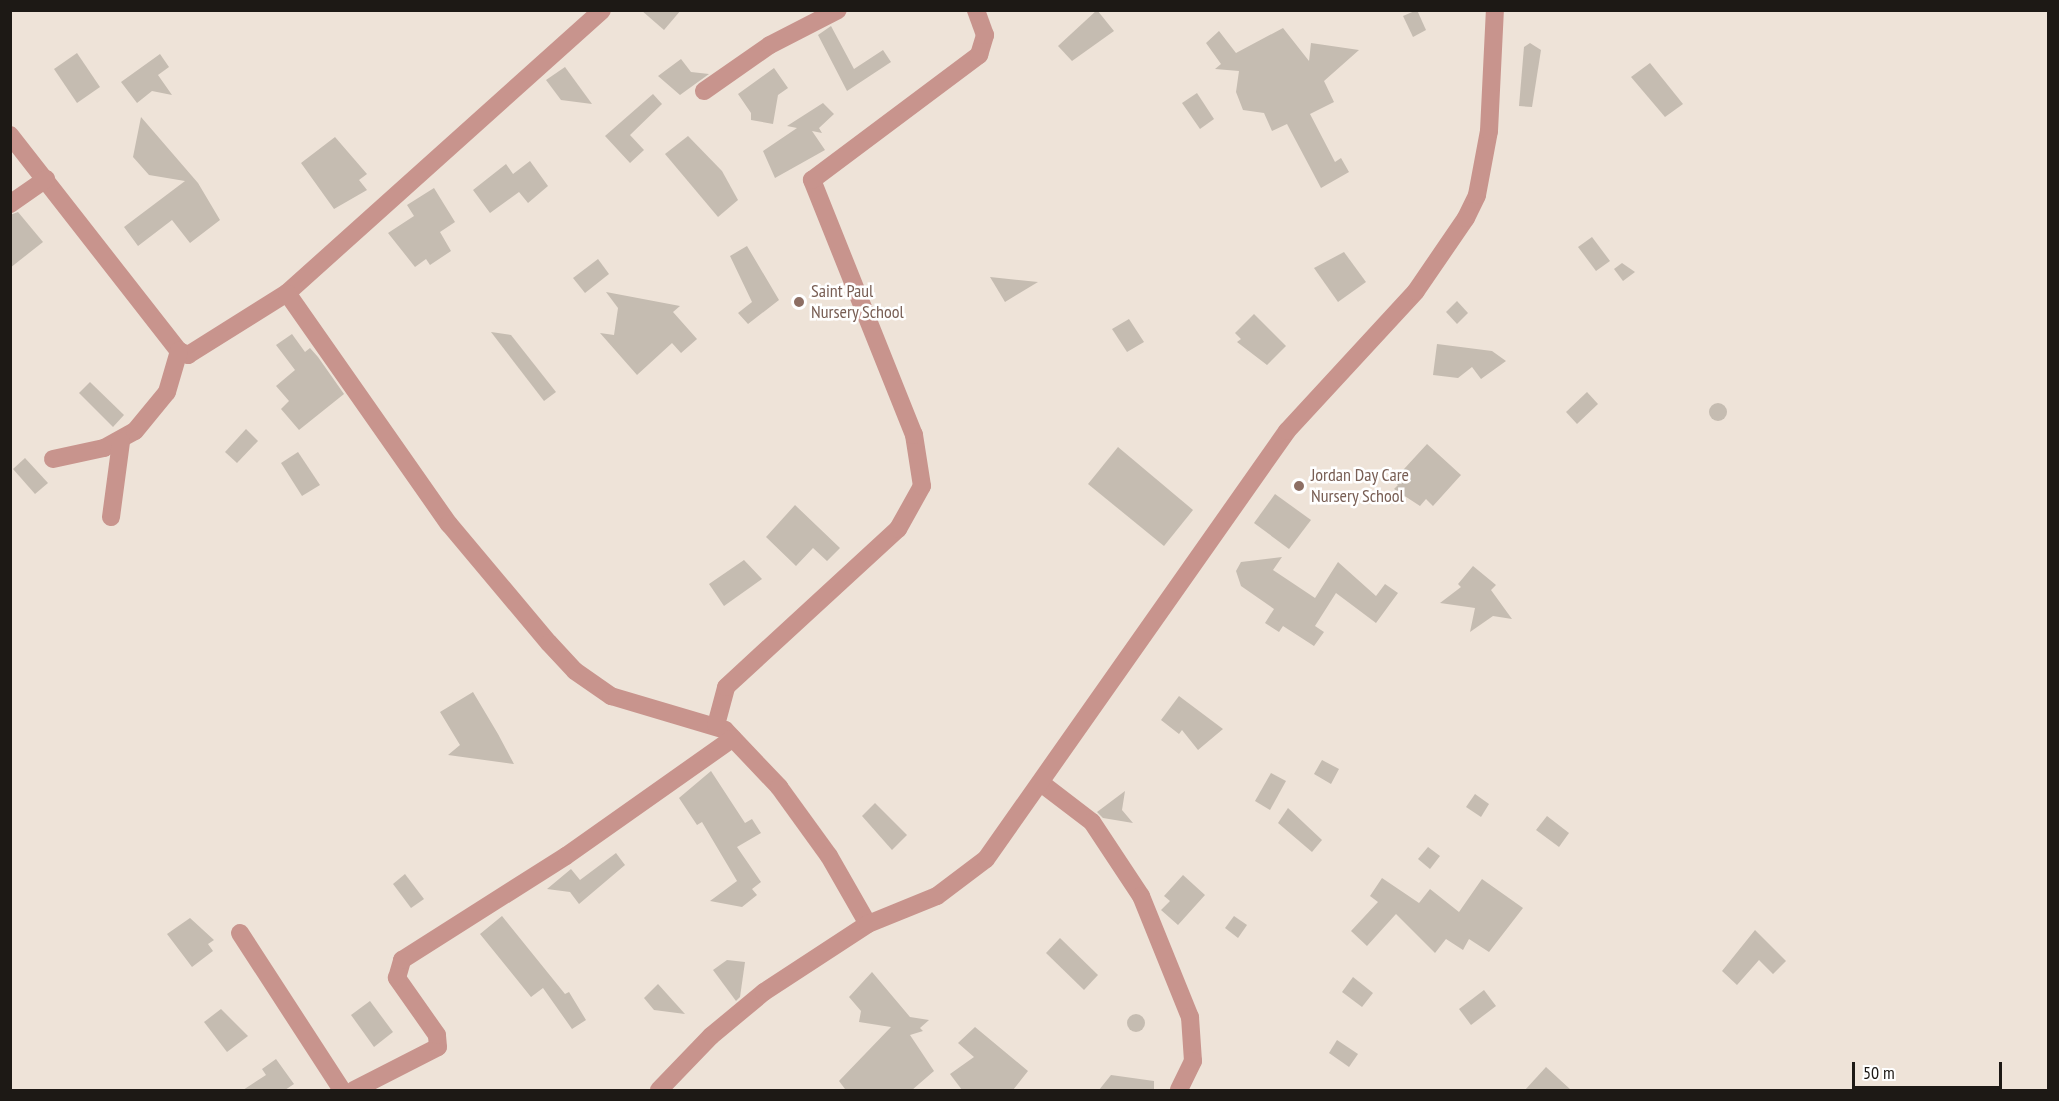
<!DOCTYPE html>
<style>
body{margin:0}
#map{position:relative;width:2059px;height:1101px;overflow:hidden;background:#eee3d8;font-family:"PT Sans Narrow",sans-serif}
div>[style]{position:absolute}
.building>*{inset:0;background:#c5bcb1}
.round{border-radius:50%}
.minor>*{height:18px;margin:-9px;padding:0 9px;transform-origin:9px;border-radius:9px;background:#c8948d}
.dots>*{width:16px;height:16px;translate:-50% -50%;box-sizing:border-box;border:3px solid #fff;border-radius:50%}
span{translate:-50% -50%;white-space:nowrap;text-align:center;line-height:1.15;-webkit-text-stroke:5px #fff;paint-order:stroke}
.education-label{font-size:18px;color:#785e54}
.left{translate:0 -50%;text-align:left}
.frame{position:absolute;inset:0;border:12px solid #1d1915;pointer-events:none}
.scale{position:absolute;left:1852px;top:1062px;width:150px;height:27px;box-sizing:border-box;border:3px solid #1d1915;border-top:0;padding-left:8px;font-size:18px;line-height:21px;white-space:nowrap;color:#1d1915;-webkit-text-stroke:4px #fff;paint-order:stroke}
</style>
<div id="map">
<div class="building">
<div style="clip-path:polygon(641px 10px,681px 10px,664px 30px)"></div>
<div style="clip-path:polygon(1097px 10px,1114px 31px,1072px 61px,1058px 46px)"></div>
<div style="clip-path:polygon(1417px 10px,1426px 30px,1413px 37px,1403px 16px)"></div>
<div style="clip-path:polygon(831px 26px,854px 69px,883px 50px,891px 62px,847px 91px,818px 35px)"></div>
<div style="clip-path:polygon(1283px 28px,1309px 61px,1311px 43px,1359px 50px,1324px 81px,1334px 102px,1310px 114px,1335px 162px,1341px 158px,1349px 172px,1321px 188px,1287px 124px,1272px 131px,1264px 113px,1243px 110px,1236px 92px,1239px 71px,1215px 69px,1221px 64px,1206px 43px,1219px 31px,1236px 53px)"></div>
<div style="clip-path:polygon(1530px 43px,1541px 50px,1532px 107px,1519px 106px,1524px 47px)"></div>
<div style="clip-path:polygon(77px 53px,100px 87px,77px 103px,54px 69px)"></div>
<div style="clip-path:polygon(160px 54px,169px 67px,158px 75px,172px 95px,152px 91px,137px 103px,121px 82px)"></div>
<div style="clip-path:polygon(681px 59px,691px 72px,709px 74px,680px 95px,658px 76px)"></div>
<div style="clip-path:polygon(1650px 63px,1683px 104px,1665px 117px,1631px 77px)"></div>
<div style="clip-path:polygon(565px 67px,592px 104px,561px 100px,546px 80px)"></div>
<div style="clip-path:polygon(774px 68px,788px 88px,778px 95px,773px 124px,751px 120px,751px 113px,738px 94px)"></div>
<div style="clip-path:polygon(1197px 93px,1214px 119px,1200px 129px,1182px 103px)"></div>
<div style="clip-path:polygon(653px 94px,662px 104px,630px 135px,644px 150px,630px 163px,605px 136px)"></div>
<div style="clip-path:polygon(823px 103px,834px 114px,819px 128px,822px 133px,812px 131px,825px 150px,775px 178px,763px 151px,797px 128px,787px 126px)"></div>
<div style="clip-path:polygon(141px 117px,198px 183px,220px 220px,190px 243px,172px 220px,138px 246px,124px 227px,185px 181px,149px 175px,133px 157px)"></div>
<div style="clip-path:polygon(688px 136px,722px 171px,738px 200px,718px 217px,665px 154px)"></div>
<div style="clip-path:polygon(335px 137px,367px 174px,359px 180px,367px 190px,334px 209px,301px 163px)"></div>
<div style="clip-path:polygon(530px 161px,548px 186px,528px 203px,519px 192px,490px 213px,473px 190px,506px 164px,513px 174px)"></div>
<div style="clip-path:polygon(434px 188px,455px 222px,440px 232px,451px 251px,430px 265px,426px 259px,415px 267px,388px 233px,414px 216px,407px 205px)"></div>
<div style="clip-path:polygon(18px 212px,43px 242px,10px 268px,10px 215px)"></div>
<div style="clip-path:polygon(1592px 237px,1610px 261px,1596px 271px,1578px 247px)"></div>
<div style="clip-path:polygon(747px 246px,779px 300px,748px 324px,738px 313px,752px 302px,730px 256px)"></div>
<div style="clip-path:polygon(1344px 252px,1366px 282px,1338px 302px,1314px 268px)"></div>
<div style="clip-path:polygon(598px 259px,609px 274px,585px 293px,573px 278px)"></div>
<div style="clip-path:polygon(1622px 263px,1635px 272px,1623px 281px,1614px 269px)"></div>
<div style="clip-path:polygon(990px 277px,1038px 282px,1005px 302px)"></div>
<div style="clip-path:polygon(606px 292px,680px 306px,673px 312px,697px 339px,681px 353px,672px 343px,637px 375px,600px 333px,614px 335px,618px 308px)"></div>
<div style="clip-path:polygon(1457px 301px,1468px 313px,1457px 324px,1446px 312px)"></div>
<div style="clip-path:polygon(1254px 314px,1286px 346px,1267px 365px,1237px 342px,1241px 339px,1235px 333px)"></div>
<div style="clip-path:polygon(1129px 319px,1144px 342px,1127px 352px,1112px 329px)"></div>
<div style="clip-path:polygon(491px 332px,511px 335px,556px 392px,544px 401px)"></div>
<div style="clip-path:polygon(292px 334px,305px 352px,310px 348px,318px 357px,344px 394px,299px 430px,281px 409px,289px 401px,276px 386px,295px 370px,276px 345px)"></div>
<div style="clip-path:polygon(1437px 344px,1492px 351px,1506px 361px,1481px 379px,1472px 367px,1458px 378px,1433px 375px)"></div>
<div style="clip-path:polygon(90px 382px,124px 415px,113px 427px,79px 393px)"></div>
<div style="clip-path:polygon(1587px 392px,1598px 404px,1577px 424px,1566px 412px)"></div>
<div class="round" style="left:1709px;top:403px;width:18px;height:18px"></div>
<div style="clip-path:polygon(246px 429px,258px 441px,237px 463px,225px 452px)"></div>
<div style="clip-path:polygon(1427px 444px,1461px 475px,1433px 506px,1426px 499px,1420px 506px,1394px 489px,1398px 485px,1393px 481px)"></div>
<div style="clip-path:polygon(1118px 447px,1193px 510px,1164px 546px,1088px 484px)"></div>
<div style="clip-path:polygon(298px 452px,320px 485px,302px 496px,281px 463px)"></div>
<div style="clip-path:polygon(25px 458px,48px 483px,35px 494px,13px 469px)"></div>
<div style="clip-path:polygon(1275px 494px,1311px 520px,1289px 549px,1254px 523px)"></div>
<div style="clip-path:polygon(795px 505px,840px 548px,827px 561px,813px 548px,796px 566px,766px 537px)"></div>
<div style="clip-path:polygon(1282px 557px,1273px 570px,1315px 598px,1338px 562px,1376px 596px,1385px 584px,1398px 593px,1376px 623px,1336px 593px,1315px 626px,1324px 632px,1314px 646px,1283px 626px,1279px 632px,1265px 623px,1274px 609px,1241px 586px,1236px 571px,1241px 562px)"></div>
<div style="clip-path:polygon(744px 560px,762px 579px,724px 606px,709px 584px)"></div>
<div style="clip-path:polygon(1473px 566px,1496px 585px,1491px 590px,1512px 619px,1493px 616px,1470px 632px,1475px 608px,1440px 603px,1461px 587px,1458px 584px)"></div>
<div style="clip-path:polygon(473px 692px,498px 734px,514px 764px,448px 755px,460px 745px,440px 712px)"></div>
<div style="clip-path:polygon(1179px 696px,1223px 729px,1198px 750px,1182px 730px,1179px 734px,1161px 720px)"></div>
<div style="clip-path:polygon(1322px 760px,1339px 769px,1331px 784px,1314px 774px)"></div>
<div style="clip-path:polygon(711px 771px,745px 823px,752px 819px,761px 833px,737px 847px,761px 882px,752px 889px,757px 895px,742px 907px,710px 901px,737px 881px,702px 822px,697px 825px,679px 798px)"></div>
<div style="clip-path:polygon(1271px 773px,1286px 781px,1270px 810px,1255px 801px)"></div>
<div style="clip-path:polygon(1125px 791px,1122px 810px,1133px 823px,1103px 818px,1097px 812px)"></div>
<div style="clip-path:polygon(1475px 794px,1489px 804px,1481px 817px,1466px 807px)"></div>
<div style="clip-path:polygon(875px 803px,907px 835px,892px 850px,862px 816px)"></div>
<div style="clip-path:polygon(1288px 808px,1322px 840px,1312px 852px,1278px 823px)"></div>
<div style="clip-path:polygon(1547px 816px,1569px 833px,1559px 847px,1536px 830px)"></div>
<div style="clip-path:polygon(1428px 847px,1440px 856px,1430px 869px,1418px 859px)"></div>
<div style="clip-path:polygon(616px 853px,625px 865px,579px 904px,570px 892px,547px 889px,571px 869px,580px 880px)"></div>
<div style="clip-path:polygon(405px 874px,424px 899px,411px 908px,393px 884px)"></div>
<div style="clip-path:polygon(1183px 875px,1205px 895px,1178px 925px,1161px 910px,1170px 901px,1164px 896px)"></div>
<div style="clip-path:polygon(1382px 878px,1419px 903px,1430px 889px,1459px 912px,1482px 879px,1523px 908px,1489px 952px,1469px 939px,1463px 950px,1446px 939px,1435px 953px,1396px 914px,1367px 946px,1351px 931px,1378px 902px,1370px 896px)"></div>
<div style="clip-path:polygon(502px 916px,565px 994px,569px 992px,586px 1020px,572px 1029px,543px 988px,531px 997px,480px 934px)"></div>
<div style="clip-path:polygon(1234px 916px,1247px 925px,1238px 938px,1225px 928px)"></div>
<div style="clip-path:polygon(190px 918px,214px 940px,208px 944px,213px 951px,192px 967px,167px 934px)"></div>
<div style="clip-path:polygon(1755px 930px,1786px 961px,1773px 974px,1759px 960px,1737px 985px,1722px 971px)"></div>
<div style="clip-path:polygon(1060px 938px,1098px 975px,1084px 990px,1046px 953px)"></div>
<div style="clip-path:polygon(727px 960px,745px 962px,740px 997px,736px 1001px,713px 970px)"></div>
<div style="clip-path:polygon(872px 972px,910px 1017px,929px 1020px,920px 1028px,923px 1031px,910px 1035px,934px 1071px,912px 1090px,856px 1090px,845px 1089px,839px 1081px,891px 1027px,859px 1022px,861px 1011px,849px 997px)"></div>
<div style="clip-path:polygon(1353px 977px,1373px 993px,1362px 1007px,1342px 992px)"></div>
<div style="clip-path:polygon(658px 984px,685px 1014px,654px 1010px,644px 998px)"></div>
<div style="clip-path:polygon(1484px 990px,1496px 1006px,1471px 1025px,1459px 1009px)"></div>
<div style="clip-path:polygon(370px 1001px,393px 1032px,374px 1047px,351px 1015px)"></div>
<div style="clip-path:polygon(221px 1009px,248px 1036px,227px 1052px,204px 1022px)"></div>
<div class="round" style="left:1127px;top:1014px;width:18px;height:18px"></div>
<div style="clip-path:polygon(975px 1027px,1028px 1071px,1013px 1090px,962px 1090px,950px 1074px,974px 1057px,958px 1043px)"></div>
<div style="clip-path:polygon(1337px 1040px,1358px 1054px,1349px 1067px,1329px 1053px)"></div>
<div style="clip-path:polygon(276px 1059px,294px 1084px,285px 1090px,243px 1090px,266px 1075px,262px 1069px)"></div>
<div style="clip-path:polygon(1546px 1067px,1571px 1090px,1525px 1090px)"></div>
<div style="clip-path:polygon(1111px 1075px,1154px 1081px,1154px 1090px,1099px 1090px)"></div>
</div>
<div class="minor">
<div style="left:704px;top:91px;width:80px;rotate:-34.9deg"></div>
<div style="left:770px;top:45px;width:76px;rotate:-27.2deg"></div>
<div style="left:10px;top:135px;width:274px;rotate:52deg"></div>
<div style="left:179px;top:351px;width:10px;rotate:24deg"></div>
<div style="left:188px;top:355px;width:117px;rotate:-32.1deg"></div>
<div style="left:287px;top:293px;width:423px;rotate:-41.9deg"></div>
<div style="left:10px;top:204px;width:44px;rotate:-34.8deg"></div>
<div style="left:287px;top:293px;width:282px;rotate:55deg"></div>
<div style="left:449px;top:524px;width:155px;rotate:50deg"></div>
<div style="left:549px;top:643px;width:38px;rotate:47deg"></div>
<div style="left:575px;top:671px;width:44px;rotate:34.8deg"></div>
<div style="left:611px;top:696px;width:119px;rotate:16.6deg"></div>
<div style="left:725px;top:730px;width:79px;rotate:46.5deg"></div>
<div style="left:779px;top:787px;width:85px;rotate:54.1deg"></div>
<div style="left:829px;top:856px;width:78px;rotate:60.2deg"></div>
<div style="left:53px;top:459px;width:52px;rotate:-12.2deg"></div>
<div style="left:104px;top:448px;width:35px;rotate:-29deg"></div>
<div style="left:135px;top:431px;width:50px;rotate:-50.6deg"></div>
<div style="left:167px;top:392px;width:43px;rotate:-73.7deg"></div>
<div style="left:111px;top:517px;width:76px;rotate:-82.4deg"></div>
<div style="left:716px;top:725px;width:39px;rotate:-75deg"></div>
<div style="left:726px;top:687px;width:234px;rotate:-42.6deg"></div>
<div style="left:898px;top:529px;width:49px;rotate:-60.8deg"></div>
<div style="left:922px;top:486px;width:52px;rotate:-98.9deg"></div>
<div style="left:914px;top:435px;width:275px;rotate:-111.8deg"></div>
<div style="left:812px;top:180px;width:209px;rotate:-36.8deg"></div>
<div style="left:979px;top:55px;width:21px;rotate:-73deg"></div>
<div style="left:985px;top:35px;width:27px;rotate:-110deg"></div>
<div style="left:1041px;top:783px;width:64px;rotate:37.4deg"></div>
<div style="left:1092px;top:822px;width:89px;rotate:56.5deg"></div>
<div style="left:1141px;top:896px;width:131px;rotate:68deg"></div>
<div style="left:1190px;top:1017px;width:44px;rotate:86.1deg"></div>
<div style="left:1193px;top:1061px;width:32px;rotate:116deg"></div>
<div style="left:240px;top:933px;width:187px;rotate:57deg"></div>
<div style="left:354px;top:1090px;width:94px;rotate:-27.1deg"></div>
<div style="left:438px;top:1047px;width:12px;rotate:-95deg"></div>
<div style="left:437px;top:1035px;width:70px;rotate:-125.1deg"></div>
<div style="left:397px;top:978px;width:19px;rotate:-74deg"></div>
<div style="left:402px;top:960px;width:194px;rotate:-32.4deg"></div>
<div style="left:566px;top:856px;width:204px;rotate:-35.2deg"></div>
<div style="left:659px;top:1090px;width:75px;rotate:-46.1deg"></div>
<div style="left:711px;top:1036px;width:69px;rotate:-39.7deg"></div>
<div style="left:764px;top:992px;width:124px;rotate:-33.2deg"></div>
<div style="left:868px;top:924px;width:74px;rotate:-22.1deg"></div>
<div style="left:937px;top:896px;width:61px;rotate:-37.1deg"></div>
<div style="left:986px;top:859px;width:523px;rotate:-54.88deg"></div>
<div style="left:1287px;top:431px;width:190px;rotate:-47.3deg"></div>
<div style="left:1416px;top:291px;width:88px;rotate:-55.6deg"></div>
<div style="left:1466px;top:218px;width:25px;rotate:-64deg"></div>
<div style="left:1477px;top:195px;width:65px;rotate:-79.4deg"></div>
<div style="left:1489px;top:131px;width:121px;rotate:-87.2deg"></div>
</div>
<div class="dots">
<div style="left:799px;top:302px;background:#8d6e63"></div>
<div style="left:1299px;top:486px;background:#8d6e63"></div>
</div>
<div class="education-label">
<span class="left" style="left:811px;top:302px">Saint Paul<br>Nursery School</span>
<span class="left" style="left:1311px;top:486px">Jordan Day Care<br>Nursery School</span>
</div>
<div class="frame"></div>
<div class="scale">50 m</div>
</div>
